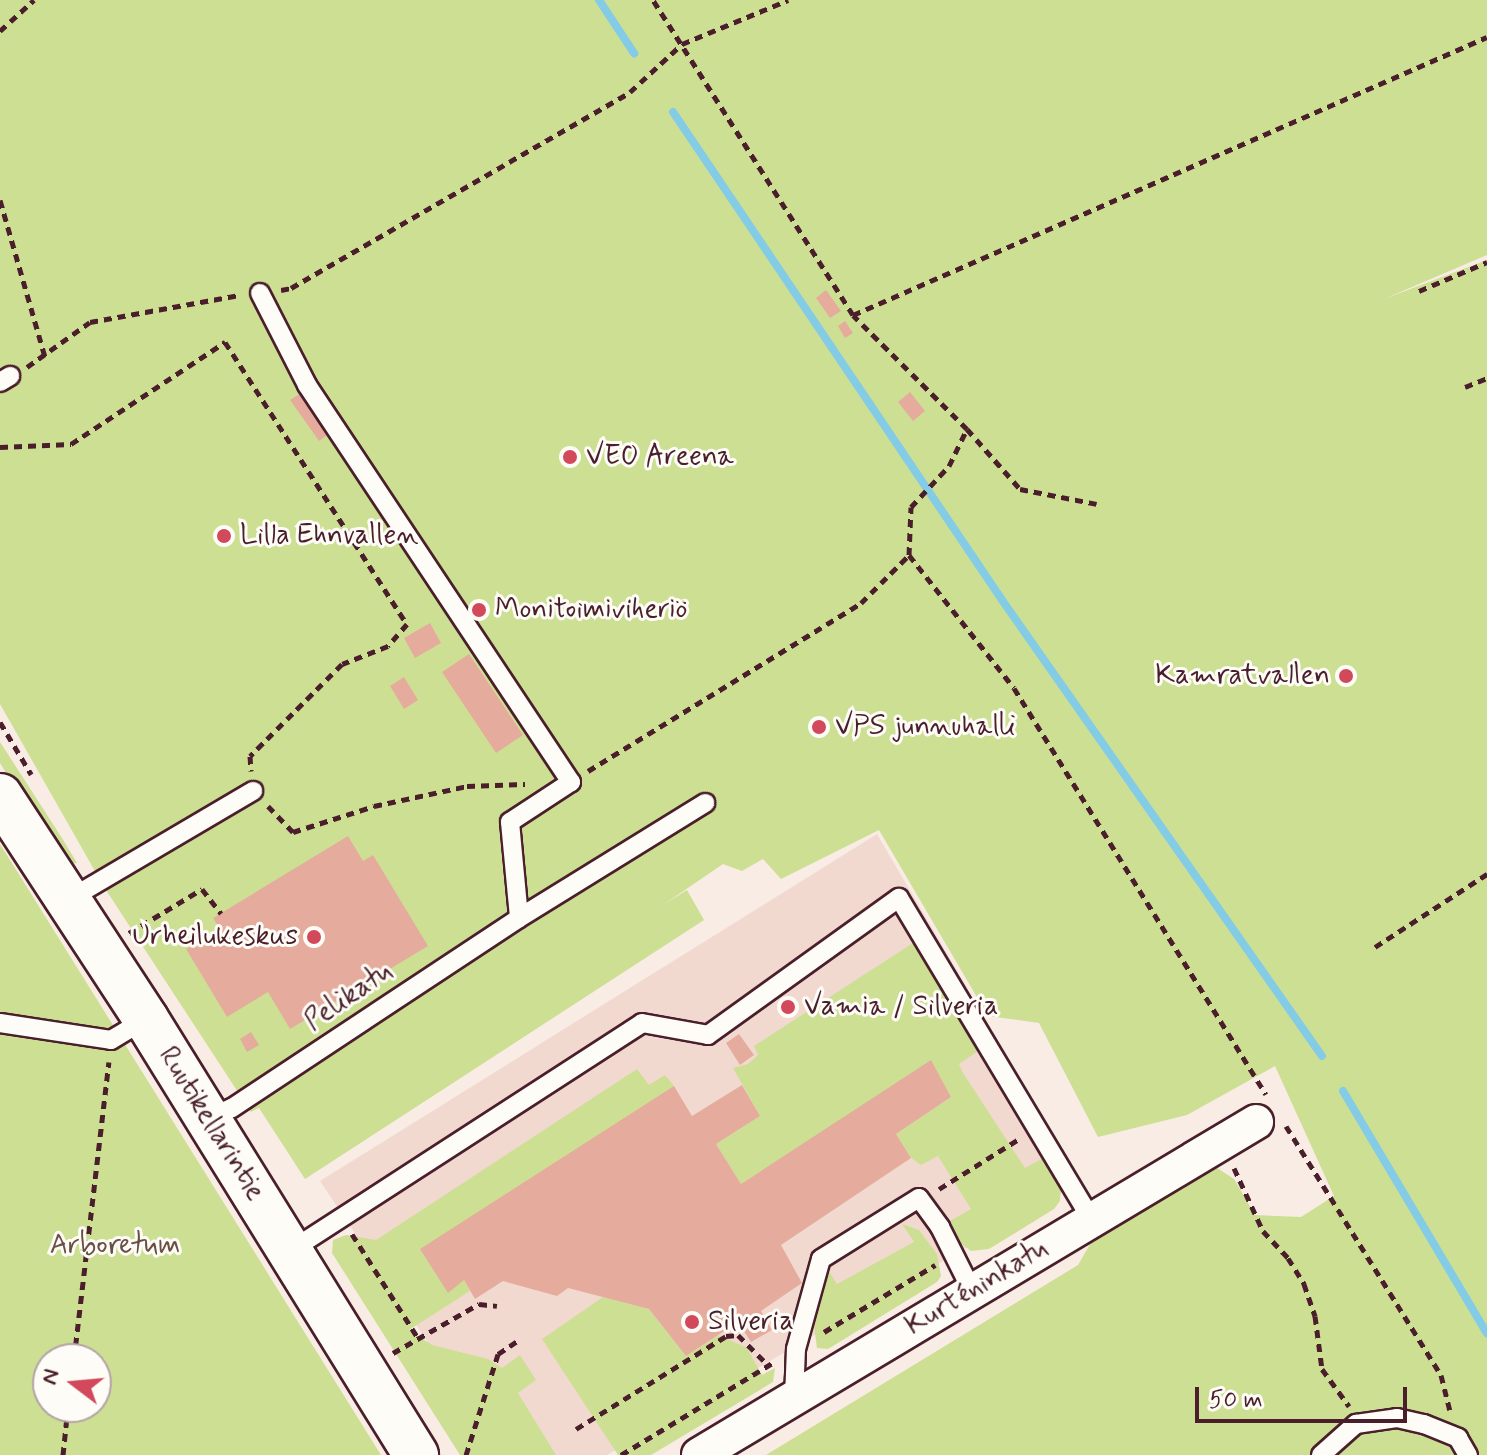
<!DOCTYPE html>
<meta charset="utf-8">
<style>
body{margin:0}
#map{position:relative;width:1487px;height:1455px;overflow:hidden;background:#f8ece5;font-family:Mynerve,sans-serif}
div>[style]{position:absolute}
.built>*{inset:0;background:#f2d9d0}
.green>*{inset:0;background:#cddf93}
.stream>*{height:8px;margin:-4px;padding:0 4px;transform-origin:4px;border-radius:4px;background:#84cce5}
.building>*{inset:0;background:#e5ac9e}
.path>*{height:5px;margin-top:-2.5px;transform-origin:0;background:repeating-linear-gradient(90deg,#4a1f2b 0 8px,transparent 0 14px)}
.roads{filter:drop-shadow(2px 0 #4a1f2b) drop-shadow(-2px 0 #4a1f2b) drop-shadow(0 2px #4a1f2b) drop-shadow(0 -2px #4a1f2b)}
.lane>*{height:18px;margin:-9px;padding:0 9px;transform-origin:9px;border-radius:9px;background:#fdfcf7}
.street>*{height:34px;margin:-17px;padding:0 17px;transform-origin:17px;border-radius:17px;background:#fdfcf7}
.secondary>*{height:44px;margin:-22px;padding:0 22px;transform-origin:22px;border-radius:22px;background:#fdfcf7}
.dots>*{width:22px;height:22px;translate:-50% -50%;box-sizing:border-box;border:4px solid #fdfcf7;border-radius:50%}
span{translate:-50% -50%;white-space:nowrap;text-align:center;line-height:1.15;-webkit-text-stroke:6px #fdfcf7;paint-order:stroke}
.poi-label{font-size:28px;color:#4a1f2b}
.left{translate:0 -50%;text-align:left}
.right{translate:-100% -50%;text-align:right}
.street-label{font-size:28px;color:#4a1f2b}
.park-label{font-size:28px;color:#6b4f45}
.north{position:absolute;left:32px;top:1343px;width:80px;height:80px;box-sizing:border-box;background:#fdfcf7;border:2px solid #b5a4a5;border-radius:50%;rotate:286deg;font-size:22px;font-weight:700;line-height:32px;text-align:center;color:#4a1f2b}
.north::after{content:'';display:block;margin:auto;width:28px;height:36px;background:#d1495b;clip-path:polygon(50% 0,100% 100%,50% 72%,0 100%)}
.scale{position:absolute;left:1195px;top:1387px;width:212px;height:36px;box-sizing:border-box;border:4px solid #4a1f2b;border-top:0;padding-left:10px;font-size:24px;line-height:28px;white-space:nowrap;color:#4a1f2b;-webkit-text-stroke:6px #fdfcf7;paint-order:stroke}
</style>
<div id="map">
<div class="built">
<div style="clip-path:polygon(877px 834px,1080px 1182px,607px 1455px,503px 1455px,320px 1181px)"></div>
</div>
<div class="green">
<div style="clip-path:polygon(0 0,1487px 0,1487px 255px,1384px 299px,1487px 260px,1487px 1455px,766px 1455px,1078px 1265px,1100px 1227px,1211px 1164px,1234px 1179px,1255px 1215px,1301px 1217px,1334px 1196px,1275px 1066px,1187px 1115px,1098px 1137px,1039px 1023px,988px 1016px,879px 830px,781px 879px,763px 859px,742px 871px,723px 864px,663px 905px,687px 890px,704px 920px,305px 1179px,259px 1108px,251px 1112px,104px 887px,0 704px)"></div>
<div style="clip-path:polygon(0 742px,62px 838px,77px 863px,68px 864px,55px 852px,0 763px)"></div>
<div style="clip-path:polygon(evenodd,0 844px,381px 1455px,0 1455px,0 844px,48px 1359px,96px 1359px,96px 1407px,48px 1407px,48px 1359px)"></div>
<div style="clip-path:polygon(916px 941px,981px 1049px,959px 1064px,963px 1073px,1025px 1168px,1045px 1157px,1061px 1186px,1060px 1201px,1054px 1209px,989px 1249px,971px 1251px,959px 1242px,950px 1221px,971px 1209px,938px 1156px,921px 1165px,911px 1158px,896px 1134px,951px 1097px,931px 1061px,741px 1184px,716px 1144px,760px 1116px,733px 1068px,748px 1064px,758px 1055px,754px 1046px)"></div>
<div style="clip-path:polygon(637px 1069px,649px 1085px,665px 1075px,674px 1086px,464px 1280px,470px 1291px,409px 1330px,432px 1345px,488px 1359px,502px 1368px,520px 1355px,536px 1380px,518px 1393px,556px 1455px,460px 1455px,332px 1253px,333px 1240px,346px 1235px,376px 1240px)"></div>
<div style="clip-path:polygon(902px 1224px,919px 1230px,937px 1254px,941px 1276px,937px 1282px,828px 1349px,817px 1348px,814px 1326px,828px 1270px,837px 1284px,914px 1242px)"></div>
<div style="clip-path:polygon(603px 1297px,649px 1309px,686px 1356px,719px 1335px,747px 1348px,762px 1375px,775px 1368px,773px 1382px,651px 1455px,618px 1455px,542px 1339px)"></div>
</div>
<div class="stream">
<div style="left:599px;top:0;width:64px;rotate:56.6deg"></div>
<div style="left:673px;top:112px;width:589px;rotate:56.01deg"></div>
<div style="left:1002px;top:600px;width:557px;rotate:54.94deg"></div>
<div style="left:1343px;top:1091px;width:282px;rotate:59.3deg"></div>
</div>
<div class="building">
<div style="clip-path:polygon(826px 290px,841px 311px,830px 318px,816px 298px)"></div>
<div style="clip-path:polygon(845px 321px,853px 333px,845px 338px,838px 326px)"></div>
<div style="clip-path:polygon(910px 392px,925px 411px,913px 421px,898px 402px)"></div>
<div style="clip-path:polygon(301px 393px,330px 433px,319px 441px,290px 400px)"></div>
<div style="clip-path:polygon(430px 623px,441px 643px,415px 658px,404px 638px)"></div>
<div style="clip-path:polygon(469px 654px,523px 735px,496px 753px,442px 672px)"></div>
<div style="clip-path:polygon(404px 677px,418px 700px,404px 709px,390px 686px)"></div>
<div style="clip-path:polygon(348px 836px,363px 861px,373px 855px,428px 946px,290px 1029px,268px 992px,227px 1017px,186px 949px,220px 929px,213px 918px)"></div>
<div style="clip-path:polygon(251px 1032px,259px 1045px,247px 1052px,240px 1039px)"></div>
<div style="clip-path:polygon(739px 1034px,754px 1055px,740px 1065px,726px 1043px)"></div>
<div style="clip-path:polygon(931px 1060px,951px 1097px,896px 1134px,911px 1158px,781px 1245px,802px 1283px,761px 1311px,772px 1330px,751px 1342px,738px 1322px,686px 1356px,649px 1309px,568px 1288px,557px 1296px,503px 1281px,475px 1299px,464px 1280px,448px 1293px,420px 1249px,674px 1086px,692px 1116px,742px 1085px,760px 1116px,716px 1144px,741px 1184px)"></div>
</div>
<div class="path">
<div style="left:0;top:31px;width:46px;rotate:-42.4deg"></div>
<div style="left:0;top:200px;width:163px;rotate:74deg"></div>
<div style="left:281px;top:290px;width:10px;rotate:-11deg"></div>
<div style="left:291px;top:288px;width:392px;rotate:-30deg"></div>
<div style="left:630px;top:92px;width:71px;rotate:-42.7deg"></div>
<div style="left:682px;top:44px;width:115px;rotate:-22.5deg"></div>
<div style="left:1419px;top:291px;width:74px;rotate:-23.1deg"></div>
<div style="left:853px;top:315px;width:692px;rotate:-23.68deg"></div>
<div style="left:27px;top:367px;width:77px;rotate:-35.5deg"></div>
<div style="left:90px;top:322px;width:152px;rotate:-10.2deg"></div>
<div style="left:1465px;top:387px;width:24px;rotate:-22deg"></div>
<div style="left:967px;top:429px;width:80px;rotate:48.5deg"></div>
<div style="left:1020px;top:489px;width:78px;rotate:11deg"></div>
<div style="left:0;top:447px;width:71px;rotate:-2.4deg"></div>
<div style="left:71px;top:444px;width:185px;rotate:-33.5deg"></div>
<div style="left:225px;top:342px;width:336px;rotate:57.2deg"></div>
<div style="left:407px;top:624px;width:29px;rotate:131deg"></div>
<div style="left:388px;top:646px;width:49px;rotate:158.6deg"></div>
<div style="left:342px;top:664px;width:130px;rotate:135deg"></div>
<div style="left:250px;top:756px;width:15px;rotate:86deg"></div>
<div style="left:909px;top:555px;width:169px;rotate:51.7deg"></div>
<div style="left:1014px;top:688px;width:478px;rotate:58.2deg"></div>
<div style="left:0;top:722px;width:61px;rotate:59.2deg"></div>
<div style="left:588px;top:771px;width:321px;rotate:-31.6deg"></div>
<div style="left:861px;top:603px;width:68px;rotate:-45deg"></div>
<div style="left:909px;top:555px;width:48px;rotate:-87.6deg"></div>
<div style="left:911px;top:507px;width:56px;rotate:-47.2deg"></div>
<div style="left:949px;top:466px;width:41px;rotate:-64.1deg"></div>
<div style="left:967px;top:429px;width:161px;rotate:-135deg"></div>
<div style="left:853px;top:315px;width:373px;rotate:-122.4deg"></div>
<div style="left:268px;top:806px;width:36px;rotate:46deg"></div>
<div style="left:293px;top:832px;width:85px;rotate:-17.8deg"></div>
<div style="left:374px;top:806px;width:95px;rotate:-12.1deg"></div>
<div style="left:467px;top:786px;width:58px;rotate:-2deg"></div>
<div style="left:129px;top:933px;width:85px;rotate:-31.1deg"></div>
<div style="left:202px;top:889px;width:31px;rotate:52deg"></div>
<div style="left:1375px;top:947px;width:134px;rotate:-33.1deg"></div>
<div style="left:1286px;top:1126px;width:293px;rotate:58.1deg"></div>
<div style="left:1441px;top:1375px;width:36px;rotate:76deg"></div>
<div style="left:1234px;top:1168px;width:69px;rotate:65.3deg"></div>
<div style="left:1263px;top:1231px;width:37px;rotate:47deg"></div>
<div style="left:1288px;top:1258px;width:31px;rotate:58deg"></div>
<div style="left:1304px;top:1284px;width:34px;rotate:71deg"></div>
<div style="left:1315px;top:1316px;width:53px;rotate:82.5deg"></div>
<div style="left:1322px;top:1369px;width:46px;rotate:53.9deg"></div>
<div style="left:939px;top:1189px;width:94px;rotate:-32deg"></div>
<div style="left:352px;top:1234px;width:123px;rotate:57.6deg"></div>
<div style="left:824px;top:1332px;width:130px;rotate:-31.1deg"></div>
<div style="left:393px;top:1353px;width:99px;rotate:-29.7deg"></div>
<div style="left:479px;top:1304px;width:18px;rotate:6deg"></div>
<div style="left:74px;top:1359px;width:299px;rotate:-83.3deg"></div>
<div style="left:576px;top:1429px;width:176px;rotate:-31.8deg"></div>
<div style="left:726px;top:1336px;width:12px;rotate:-5deg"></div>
<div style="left:738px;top:1335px;width:44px;rotate:45deg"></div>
<div style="left:63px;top:1455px;width:48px;rotate:-84.1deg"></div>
<div style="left:466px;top:1455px;width:106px;rotate:-72.4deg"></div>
<div style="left:498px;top:1354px;width:25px;rotate:-34deg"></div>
<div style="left:621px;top:1455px;width:179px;rotate:-31.3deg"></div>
</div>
<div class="roads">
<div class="lane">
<div style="left:260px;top:293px;width:103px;rotate:62.9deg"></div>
<div style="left:307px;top:385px;width:477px;rotate:56.4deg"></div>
<div style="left:571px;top:782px;width:73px;rotate:146.7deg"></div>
<div style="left:510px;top:822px;width:96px;rotate:84.6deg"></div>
<div style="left:0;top:382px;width:12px;rotate:-31deg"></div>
<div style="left:68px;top:900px;width:215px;rotate:-30.5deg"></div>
<div style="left:0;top:1023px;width:112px;rotate:8.7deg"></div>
<div style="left:111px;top:1040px;width:41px;rotate:-31deg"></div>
<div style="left:208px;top:1119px;width:26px;rotate:-25deg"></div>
<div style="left:232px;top:1108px;width:344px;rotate:-33.5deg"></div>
<div style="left:519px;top:918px;width:219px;rotate:-31.7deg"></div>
<div style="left:290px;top:1251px;width:419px;rotate:-32.9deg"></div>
<div style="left:642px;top:1023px;width:67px;rotate:10.3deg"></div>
<div style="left:708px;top:1035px;width:235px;rotate:-35.7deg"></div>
<div style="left:899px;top:898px;width:375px;rotate:59.1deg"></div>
<div style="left:794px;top:1398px;width:49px;rotate:-87.7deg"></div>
<div style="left:796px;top:1349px;width:93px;rotate:-74.5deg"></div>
<div style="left:821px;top:1259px;width:115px;rotate:-31.9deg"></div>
<div style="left:919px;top:1198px;width:36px;rotate:54deg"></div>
<div style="left:940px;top:1227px;width:72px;rotate:63.4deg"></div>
<div style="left:1321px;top:1455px;width:47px;rotate:-41.5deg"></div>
<div style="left:1356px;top:1424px;width:41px;rotate:-8.3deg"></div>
<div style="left:1397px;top:1418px;width:28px;rotate:13deg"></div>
<div style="left:1424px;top:1424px;width:37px;rotate:22deg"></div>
<div style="left:1458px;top:1438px;width:20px;rotate:60deg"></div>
</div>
<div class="street">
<div style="left:699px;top:1455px;width:649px;rotate:-30.87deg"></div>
</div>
<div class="secondary">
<div style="left:0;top:796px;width:267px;rotate:56.8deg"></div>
<div style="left:146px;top:1019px;width:513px;rotate:58.23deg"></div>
</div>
</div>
<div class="dots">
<div style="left:570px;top:457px;background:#d1495b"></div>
<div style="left:224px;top:536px;background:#d1495b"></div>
<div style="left:479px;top:610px;background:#d1495b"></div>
<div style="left:1346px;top:676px;background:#d1495b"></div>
<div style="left:819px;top:727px;background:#d1495b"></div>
<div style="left:314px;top:937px;background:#d1495b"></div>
<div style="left:788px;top:1007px;background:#d1495b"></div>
<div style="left:692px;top:1322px;background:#d1495b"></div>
</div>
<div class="poi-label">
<span class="left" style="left:586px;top:457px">VEO Areena</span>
<span class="left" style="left:240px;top:536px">Lilla Ehnvallen</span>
<span class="left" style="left:495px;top:610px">Monitoimiviheriö</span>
<span class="right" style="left:1330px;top:676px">Kamratvallen</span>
<span class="left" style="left:835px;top:727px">VPS junnuhalli</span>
<span class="right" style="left:298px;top:937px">Urheilukeskus</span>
<span class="left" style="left:804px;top:1007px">Vamia / Silveria</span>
<span class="left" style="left:708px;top:1322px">Silveria</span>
</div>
<div class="street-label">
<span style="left:349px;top:997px;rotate:-34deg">Pelikatu</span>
<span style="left:211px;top:1124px;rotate:58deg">Ruutikellarintie</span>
<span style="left:977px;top:1288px;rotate:-31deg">Kurténinkatu</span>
</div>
<div class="park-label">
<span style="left:115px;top:1246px">Arboretum</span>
</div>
<div class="north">N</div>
<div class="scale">50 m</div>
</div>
